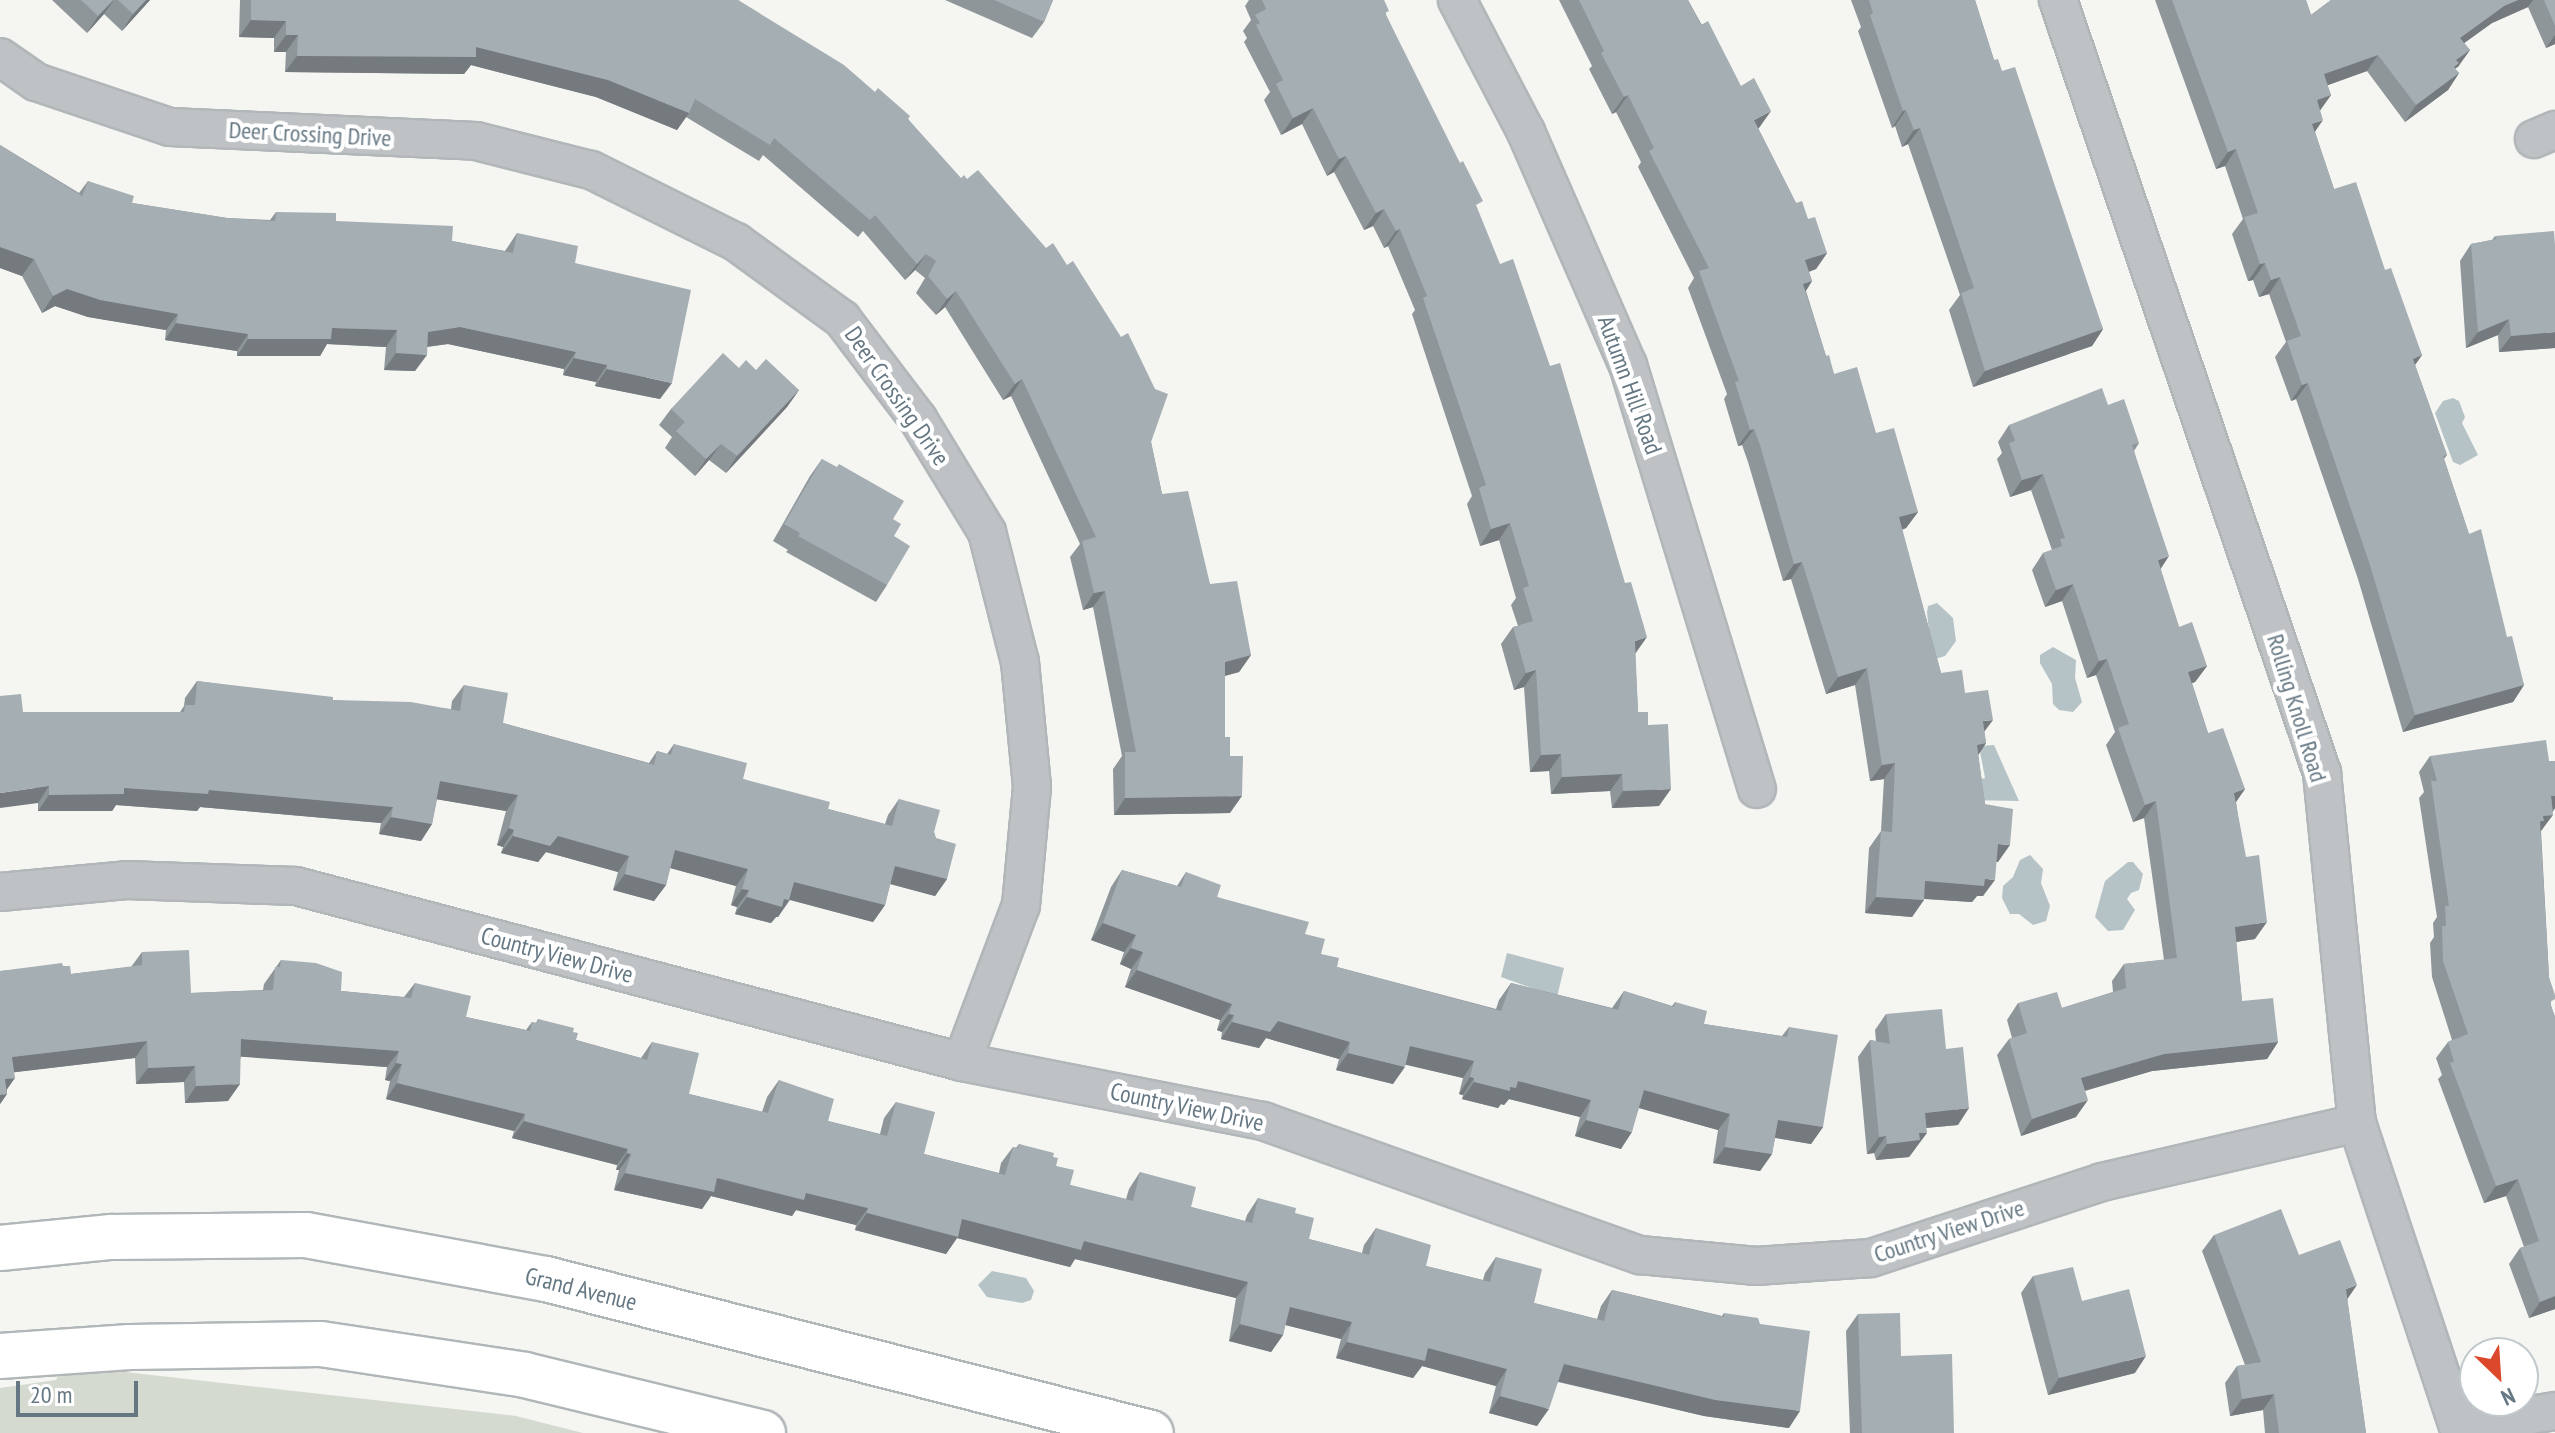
<!DOCTYPE html>
<style>
body{margin:0}
#map{position:relative;width:2555px;height:1433px;overflow:hidden;background:#f5f5f2;font-family:"PT Sans Narrow",sans-serif}
div>[style]{position:absolute}
.green>*{inset:0;background:#d5dad1}
.water>*{inset:0;background:#b5c3c6}
.roads{filter:drop-shadow(2px 0 #b1b6b9) drop-shadow(-2px 0 #b1b6b9) drop-shadow(0 2px #b1b6b9) drop-shadow(0 -2px #b1b6b9)}
.street>*{height:36px;margin:-18px;padding:0 18px;transform-origin:18px;border-radius:18px;background:#bec2c5}
.primary>*{height:44px;margin:-22px;padding:0 22px;transform-origin:22px;border-radius:22px;background:#fff}
.wall>*{inset:0;background:#8e969a}
.shaded-wall>*{inset:0;background:#747a7d}
.building>*{inset:0;background:#a5aeb3}
span{translate:-50% -50%;white-space:nowrap;text-align:center;line-height:1.15;-webkit-text-stroke:8px #fff;paint-order:stroke}
.street-label{font-size:24px;color:#657782}
.north{position:absolute;left:2459px;top:1337px;width:80px;height:80px;box-sizing:border-box;background:#fff;border:2px solid #c1c9cd;border-radius:50%;rotate:155deg;font-size:22px;font-weight:700;line-height:32px;text-align:center;color:#657782}
.north::after{content:'';display:block;margin:auto;width:28px;height:36px;background:#dc482b;clip-path:polygon(50% 0,100% 100%,50% 72%,0 100%)}
.scale{position:absolute;left:16px;top:1381px;width:122px;height:36px;box-sizing:border-box;border:4px solid #657782;border-top:0;padding-left:10px;font-size:24px;line-height:28px;white-space:nowrap;color:#657782;-webkit-text-stroke:6px #fff;paint-order:stroke}
</style>
<div id="map">
<div class="green">
<div style="clip-path:polygon(63px 1365px,516px 1416px,583px 1433px,0 1433px,0 1388px,56px 1380px)"></div>
</div>
<div class="water">
<div style="clip-path:polygon(2453px 398px,2459px 401px,2465px 417px,2462px 423px,2478px 455px,2460px 465px,2453px 462px,2435px 413px,2443px 401px)"></div>
<div style="clip-path:polygon(1937px 603px,1953px 618px,1956px 641px,1945px 656px,1932px 660px,1927px 612px,1928px 606px)"></div>
<div style="clip-path:polygon(2053px 647px,2076px 660px,2075px 678px,2082px 702px,2073px 712px,2059px 710px,2053px 704px,2052px 684px,2040px 663px,2040px 655px)"></div>
<div style="clip-path:polygon(1994px 745px,2019px 801px,1965px 800px,1960px 784px,1985px 778px,1979px 746px)"></div>
<div style="clip-path:polygon(2030px 855px,2043px 869px,2041px 883px,2050px 906px,2046px 921px,2033px 925px,2019px 914px,2010px 914px,2002px 898px,2003px 886px,2013px 877px,2020px 860px)"></div>
<div style="clip-path:polygon(2128px 862px,2133px 862px,2143px 874px,2139px 890px,2131px 893px,2127px 899px,2135px 910px,2123px 930px,2108px 931px,2095px 917px,2105px 881px)"></div>
<div style="clip-path:polygon(1507px 953px,1564px 968px,1557px 997px,1501px 977px)"></div>
<div style="clip-path:polygon(992px 1271px,1026px 1278px,1034px 1291px,1031px 1300px,1022px 1303px,987px 1297px,978px 1285px)"></div>
</div>
<div class="roads">
<div class="street">
<div style="left:1457px;top:0;width:149px;rotate:62.4deg"></div>
<div style="left:1526px;top:132px;width:254px;rotate:66.4deg"></div>
<div style="left:1628px;top:365px;width:443px;rotate:73.1deg"></div>
<div style="left:2058px;top:0;width:817px;rotate:71.14deg"></div>
<div style="left:2322px;top:773px;width:352px;rotate:84.3deg"></div>
<div style="left:2357px;top:1123px;width:327px;rotate:71.6deg"></div>
<div style="left:0;top:57px;width:44px;rotate:34.8deg"></div>
<div style="left:36px;top:82px;width:141px;rotate:18.6deg"></div>
<div style="left:170px;top:127px;width:306px;rotate:2.6deg"></div>
<div style="left:476px;top:141px;width:119px;rotate:14.2deg"></div>
<div style="left:591px;top:170px;width:162px;rotate:26.4deg"></div>
<div style="left:736px;top:242px;width:131px;rotate:36deg"></div>
<div style="left:842px;top:319px;width:126px;rotate:52.8deg"></div>
<div style="left:918px;top:419px;width:132px;rotate:58.6deg"></div>
<div style="left:987px;top:532px;width:134px;rotate:75.8deg"></div>
<div style="left:1020px;top:662px;width:126px;rotate:84.5deg"></div>
<div style="left:1032px;top:787px;width:119px;rotate:95.3deg"></div>
<div style="left:1021px;top:905px;width:168px;rotate:110.6deg"></div>
<div style="left:2534px;top:139px;width:23px;rotate:-23deg"></div>
<div style="left:0;top:892px;width:127px;rotate:-5.4deg"></div>
<div style="left:126px;top:880px;width:170px;rotate:2deg"></div>
<div style="left:296px;top:886px;width:689px;rotate:14.8deg"></div>
<div style="left:962px;top:1062px;width:307px;rotate:11.1deg"></div>
<div style="left:1263px;top:1121px;width:400px;rotate:19.6deg"></div>
<div style="left:1640px;top:1255px;width:117px;rotate:5.4deg"></div>
<div style="left:1756px;top:1266px;width:115px;rotate:-4deg"></div>
<div style="left:1871px;top:1258px;width:243px;rotate:-18.2deg"></div>
<div style="left:2102px;top:1182px;width:262px;rotate:-13deg"></div>
<div style="left:2459px;top:1427px;width:97px;rotate:-9.5deg"></div>
</div>
<div class="primary">
<div style="left:0;top:1248px;width:112px;rotate:-5.7deg"></div>
<div style="left:111px;top:1237px;width:195px;rotate:-0.6deg"></div>
<div style="left:306px;top:1235px;width:244px;rotate:10.4deg"></div>
<div style="left:546px;top:1279px;width:624px;rotate:14.28deg"></div>
<div style="left:0;top:1356px;width:130px;rotate:-4deg"></div>
<div style="left:130px;top:1347px;width:191px;rotate:-0.9deg"></div>
<div style="left:321px;top:1344px;width:206px;rotate:8.6deg"></div>
<div style="left:525px;top:1375px;width:245px;rotate:13.7deg"></div>
</div>
</div>
<div class="wall">
<div style="clip-path:polygon(52px 0,150px 0,122px 31px,104px 14px,87px 33px)"></div>
<div style="clip-path:polygon(240px 0,738px 0,908px 119px,1151px 442px,1162px 494px,1210px 584px,1251px 655px,1239px 672px,1225px 676px,1225px 737px,1230px 813px,1114px 815px,1113px 769px,1122px 756px,1093px 607px,1083px 610px,1070px 557px,1080px 544px,1011px 396px,1003px 400px,945px 307px,936px 315px,916px 293px,925px 278px,915px 270px,905px 280px,863px 231px,858px 237px,763px 155px,759px 161px,686px 117px,677px 130px,596px 97px,471px 65px,464px 74px,285px 72px,286px 52px,274px 52px,274px 38px,239px 37px)"></div>
<div style="clip-path:polygon(945px 0,1053px 0,1044px 22px,1032px 38px)"></div>
<div style="clip-path:polygon(1249px 0,1384px 0,1386px 15px,1477px 210px,1635px 654px,1638px 712px,1648px 725px,1659px 806px,1612px 808px,1610px 791px,1551px 794px,1549px 771px,1530px 772px,1524px 687px,1514px 690px,1501px 644px,1513px 627px,1518px 626px,1511px 605px,1516px 598px,1499px 540px,1480px 546px,1467px 504px,1472px 496px,1412px 314px,1415px 310px,1388px 246px,1384px 248px,1373px 226px,1364px 230px,1334px 172px,1327px 176px,1302px 124px,1281px 135px,1264px 100px,1270px 92px,1244px 42px,1247px 38px,1243px 31px,1251px 20px,1245px 6px)"></div>
<div style="clip-path:polygon(1559px 0,1688px 0,1759px 128px,1758px 128px,1796px 203px,1808px 219px,1827px 253px,1816px 269px,1809px 272px,1812px 281px,1806px 291px,1826px 356px,1834px 374px,1876px 433px,1918px 512px,1906px 528px,1902px 530px,1941px 673px,1965px 693px,1984px 731px,1986px 743px,1978px 755px,1985px 804px,1998px 862px,1996px 862px,1983px 896px,1977px 896px,1972px 902px,1924px 899px,1912px 917px,1865px 913px,1869px 848px,1881px 831px,1884px 779px,1870px 781px,1855px 685px,1826px 694px,1791px 579px,1783px 581px,1748px 462px,1742px 445px,1738px 446px,1724px 399px,1727px 394px,1688px 288px,1694px 278px,1638px 167px,1641px 162px,1616px 112px,1612px 114px,1589px 69px,1592px 66px)"></div>
<div style="clip-path:polygon(1851px 0,1975px 0,1994px 60px,2002px 71px,2103px 329px,2092px 346px,1973px 387px,1949px 310px,1960px 295px,1908px 144px,1902px 147px,1895px 126px,1892px 128px,1858px 31px,1861px 27px)"></div>
<div style="clip-path:polygon(2155px 0,2306px 0,2311px 15px,2331px 0,2555px 0,2555px 44px,2546px 48px,2528px 7px,2492px 23px,2464px 43px,2470px 50px,2455px 69px,2459px 73px,2448px 90px,2405px 122px,2367px 71px,2327px 85px,2331px 95px,2320px 110px,2315px 132px,2334px 189px,2385px 270px,2422px 355px,2415px 365px,2447px 455px,2444px 459px,2469px 534px,2524px 685px,2513px 702px,2403px 732px,2358px 579px,2296px 399px,2291px 401px,2275px 357px,2286px 342px,2269px 294px,2259px 297px,2253px 280px,2248px 281px,2232px 234px,2243px 219px,2225px 166px,2216px 169px)"></div>
<div style="clip-path:polygon(0 145px,79px 193px,88px 181px,132px 203px,227px 218px,270px 220px,276px 212px,452px 241px,505px 251px,517px 233px,575px 263px,660px 399px,595px 386px,596px 382px,563px 375px,564px 369px,448px 344px,427px 347px,415px 371px,384px 370px,386px 347px,327px 344px,320px 356px,237px 356px,237px 351px,165px 340px,166px 330px,88px 317px,55px 306px,42px 313px,22px 276px,0 268px)"></div>
<div style="clip-path:polygon(2495px 236px,2555px 348px,2499px 352px,2498px 335px,2466px 348px,2460px 261px,2471px 244px,2492px 240px)"></div>
<div style="clip-path:polygon(739px 368px,756px 370px,799px 390px,787px 407px,726px 473px,709px 460px,695px 476px,665px 448px,672px 437px,659px 425px,671px 409px)"></div>
<div style="clip-path:polygon(2108px 405px,2139px 443px,2134px 451px,2160px 569px,2179px 627px,2207px 666px,2195px 682px,2192px 683px,2208px 733px,2245px 789px,2236px 802px,2255px 939px,2236px 942px,2242px 1001px,2278px 1042px,2267px 1059px,2152px 1071px,2085px 1091px,2076px 1117px,2021px 1136px,1997px 1055px,2009px 1039px,2012px 1038px,2007px 1020px,2018px 1003px,2062px 1008px,2113px 992px,2112px 981px,2124px 964px,2164px 960px,2144px 818px,2133px 822px,2106px 745px,2115px 732px,2096px 675px,2087px 678px,2062px 601px,2045px 607px,2032px 570px,2043px 553px,2052px 550px,2031px 490px,2010px 497px,1997px 459px,2002px 453px,1998px 442px,2009px 425px)"></div>
<div style="clip-path:polygon(822px 459px,893px 519px,894px 536px,887px 585px,876px 602px,786px 552px,788px 550px,773px 541px,810px 476px)"></div>
<div style="clip-path:polygon(197px 681px,333px 700px,451px 709px,452px 701px,464px 685px,503px 723px,649px 763px,657px 751px,667px 754px,674px 744px,743px 779px,828px 809px,885px 824px,888px 815px,899px 799px,934px 832px,947px 879px,935px 896px,890px 884px,885px 905px,873px 922px,790px 900px,778px 917px,776px 917px,771px 923px,735px 914px,737px 907px,731px 905px,736px 886px,670px 868px,666px 885px,654px 901px,613px 890px,618px 872px,546px 852px,538px 862px,501px 853px,503px 847px,497px 845px,506px 811px,437px 799px,432px 824px,421px 841px,379px 834px,381px 823px,200px 807px,197px 811px,116px 805px,112px 811px,38px 811px,38px 803px,23px 712px,180px 712px,184px 706px,185px 698px)"></div>
<div style="clip-path:polygon(2430px 756px,2549px 761px,2555px 761px,2555px 808px,2541px 831px,2549px 977px,2551px 1006px,2555px 1017px,2555px 1309px,2529px 1318px,2509px 1264px,2520px 1248px,2524px 1247px,2506px 1196px,2484px 1203px,2438px 1079px,2442px 1075px,2436px 1058px,2448px 1042px,2452px 1040px,2432px 977px,2430px 943px,2434px 937px,2433px 923px,2437px 917px,2419px 798px,2424px 792px,2419px 772px)"></div>
<div style="clip-path:polygon(1122px 870px,1177px 886px,1186px 872px,1217px 897px,1305px 934px,1321px 954px,1337px 967px,1496px 1009px,1499px 1000px,1511px 983px,1612px 1008px,1624px 991px,1672px 1006px,1675px 1002px,1704px 1024px,1782px 1036px,1789px 1027px,1823px 1127px,1811px 1144px,1775px 1138px,1772px 1154px,1760px 1171px,1713px 1163px,1718px 1130px,1639px 1108px,1621px 1149px,1575px 1136px,1580px 1117px,1509px 1099px,1504px 1105px,1501px 1104px,1498px 1108px,1462px 1099px,1463px 1095px,1459px 1094px,1463px 1078px,1405px 1064px,1393px 1084px,1336px 1070px,1339px 1059px,1266px 1038px,1259px 1048px,1221px 1039px,1222px 1032px,1217px 1030px,1220px 1020px,1125px 987px,1131px 969px,1120px 964px,1124px 952px,1091px 940px,1111px 887px)"></div>
<div style="clip-path:polygon(142px 952px,191px 993px,263px 990px,264px 984px,281px 960px,341px 991px,404px 997px,415px 983px,466px 1017px,526px 1030px,532px 1022px,536px 1023px,538px 1019px,573px 1032px,576px 1040px,641px 1058px,652px 1042px,689px 1094px,762px 1112px,767px 1097px,779px 1080px,828px 1121px,880px 1134px,884px 1118px,896px 1102px,924px 1154px,999px 1173px,1001px 1163px,1013px 1147px,1016px 1148px,1019px 1144px,1053px 1157px,1056px 1166px,1070px 1185px,1126px 1199px,1129px 1189px,1140px 1172px,1191px 1207px,1245px 1221px,1247px 1215px,1258px 1198px,1295px 1213px,1309px 1239px,1362px 1253px,1364px 1245px,1376px 1228px,1426px 1266px,1483px 1280px,1485px 1273px,1496px 1257px,1534px 1303px,1597px 1319px,1601px 1306px,1612px 1290px,1722px 1316px,1724px 1313px,1789px 1428px,1704px 1416px,1558px 1382px,1537px 1426px,1489px 1413px,1496px 1386px,1422px 1366px,1413px 1378px,1336px 1358px,1341px 1339px,1285px 1325px,1283px 1335px,1271px 1352px,1229px 1341px,1236px 1298px,1075px 1259px,1070px 1267px,957px 1238px,946px 1254px,855px 1230px,856px 1225px,796px 1210px,792px 1216px,711px 1196px,702px 1209px,614px 1190px,619px 1170px,616px 1170px,617px 1165px,512px 1138px,514px 1131px,386px 1099px,390px 1081px,385px 1080px,387px 1067px,241px 1056px,228px 1101px,185px 1103px,184px 1082px,136px 1084px,135px 1058px,14px 1072px,7px 1089px,7px 1094px,0 1104px,0 971px,63px 966px,71px 974px,131px 967px)"></div>
<div style="clip-path:polygon(1886px 1014px,1946px 1049px,1958px 1125px,1926px 1128px,1915px 1149px,1909px 1157px,1876px 1160px,1874px 1153px,1867px 1154px,1858px 1057px,1870px 1040px,1876px 1041px,1875px 1030px)"></div>
<div style="clip-path:polygon(2214px 1235px,2299px 1255px,2347px 1298px,2366px 1433px,2265px 1433px,2263px 1410px,2230px 1416px,2225px 1383px,2237px 1366px,2245px 1365px,2202px 1251px)"></div>
<div style="clip-path:polygon(2033px 1276px,2082px 1301px,2135px 1373px,2048px 1395px,2021px 1293px)"></div>
<div style="clip-path:polygon(1858px 1314px,1954px 1433px,1850px 1433px,1846px 1331px)"></div>
</div>
<div class="shaded-wall">
<div style="clip-path:polygon(114px 0,104px 14px,87px 33px,98px 16px)"></div>
<div style="clip-path:polygon(146px 0,150px 0,122px 31px,133px 14px)"></div>
<div style="clip-path:polygon(2518px 0,2533px 0,2528px 7px,2492px 23px,2449px 54px,2460px 38px,2504px 6px)"></div>
<div style="clip-path:polygon(251px 20px,286px 21px,274px 38px,239px 37px)"></div>
<div style="clip-path:polygon(286px 35px,298px 35px,286px 52px,274px 52px)"></div>
<div style="clip-path:polygon(2555px 35px,2555px 44px,2546px 48px)"></div>
<div style="clip-path:polygon(476px 47px,608px 80px,689px 113px,677px 130px,596px 97px,471px 65px,464px 74px,285px 72px,297px 56px)"></div>
<div style="clip-path:polygon(2470px 50px,2458px 67px,2454px 69px,2456px 60px)"></div>
<div style="clip-path:polygon(2378px 55px,2367px 71px,2312px 91px,2324px 74px)"></div>
<div style="clip-path:polygon(2459px 73px,2448px 90px,2405px 122px,2416px 105px)"></div>
<div style="clip-path:polygon(1628px 95px,1616px 112px,1612px 114px,1624px 97px)"></div>
<div style="clip-path:polygon(2331px 95px,2319px 112px,2317px 100px)"></div>
<div style="clip-path:polygon(1313px 108px,1302px 124px,1281px 135px,1293px 118px)"></div>
<div style="clip-path:polygon(1906px 110px,1895px 126px,1892px 128px,1903px 111px)"></div>
<div style="clip-path:polygon(1771px 111px,1759px 128px,1742px 136px,1754px 120px)"></div>
<div style="clip-path:polygon(2323px 120px,2312px 136px,2312px 124px)"></div>
<div style="clip-path:polygon(1920px 128px,1908px 144px,1902px 147px,1914px 130px)"></div>
<div style="clip-path:polygon(2236px 149px,2225px 166px,2216px 169px,2228px 152px)"></div>
<div style="clip-path:polygon(1346px 156px,1334px 172px,1327px 176px,1339px 159px)"></div>
<div style="clip-path:polygon(1384px 209px,1373px 226px,1364px 230px,1376px 213px)"></div>
<div style="clip-path:polygon(1400px 229px,1388px 246px,1384px 248px,1396px 231px)"></div>
<div style="clip-path:polygon(0 247px,34px 259px,22px 276px,0 268px)"></div>
<div style="clip-path:polygon(1827px 253px,1816px 269px,1793px 277px,1805px 260px)"></div>
<div style="clip-path:polygon(926px 254px,915px 270px,905px 280px,917px 264px)"></div>
<div style="clip-path:polygon(2265px 263px,2253px 280px,2248px 281px,2260px 264px)"></div>
<div style="clip-path:polygon(2280px 277px,2269px 294px,2259px 297px,2271px 280px)"></div>
<div style="clip-path:polygon(1812px 281px,1801px 298px,1803px 284px)"></div>
<div style="clip-path:polygon(67px 289px,178px 314px,166px 330px,88px 317px,55px 306px,42px 313px,53px 296px)"></div>
<div style="clip-path:polygon(956px 291px,945px 307px,936px 315px,947px 299px)"></div>
<div style="clip-path:polygon(2509px 319px,2498px 335px,2466px 348px,2478px 332px)"></div>
<div style="clip-path:polygon(176px 323px,248px 334px,237px 351px,165px 340px)"></div>
<div style="clip-path:polygon(460px 327px,576px 352px,564px 369px,448px 344px,417px 348px,428px 332px)"></div>
<div style="clip-path:polygon(332px 328px,397px 330px,386px 347px,327px 344px,320px 356px,237px 356px,248px 339px)"></div>
<div style="clip-path:polygon(2103px 329px,2092px 346px,1973px 387px,1985px 371px)"></div>
<div style="clip-path:polygon(2555px 332px,2555px 348px,2499px 352px,2511px 336px)"></div>
<div style="clip-path:polygon(396px 353px,427px 355px,415px 371px,384px 370px)"></div>
<div style="clip-path:polygon(2422px 355px,2410px 372px,2413px 359px)"></div>
<div style="clip-path:polygon(574px 358px,607px 365px,596px 382px,563px 375px)"></div>
<div style="clip-path:polygon(607px 369px,672px 383px,660px 399px,595px 386px)"></div>
<div style="clip-path:polygon(1022px 379px,1011px 396px,1003px 400px,1015px 384px)"></div>
<div style="clip-path:polygon(2308px 383px,2296px 399px,2291px 401px,2302px 385px)"></div>
<div style="clip-path:polygon(799px 390px,787px 407px,726px 473px,737px 456px)"></div>
<div style="clip-path:polygon(1754px 429px,1742px 445px,1738px 446px,1750px 430px)"></div>
<div style="clip-path:polygon(721px 444px,709px 460px,695px 476px,706px 459px)"></div>
<div style="clip-path:polygon(2043px 474px,2031px 490px,2010px 497px,2022px 480px)"></div>
<div style="clip-path:polygon(1918px 512px,1906px 528px,1887px 534px,1899px 517px)"></div>
<div style="clip-path:polygon(1510px 523px,1499px 540px,1480px 546px,1491px 529px)"></div>
<div style="clip-path:polygon(2169px 556px,2158px 573px,2158px 560px)"></div>
<div style="clip-path:polygon(1802px 562px,1791px 579px,1783px 581px,1794px 564px)"></div>
<div style="clip-path:polygon(2073px 584px,2062px 601px,2045px 607px,2056px 590px)"></div>
<div style="clip-path:polygon(1105px 591px,1093px 607px,1083px 610px,1094px 593px)"></div>
<div style="clip-path:polygon(1647px 637px,1635px 654px,1635px 641px)"></div>
<div style="clip-path:polygon(1251px 655px,1239px 672px,1213px 679px,1225px 662px)"></div>
<div style="clip-path:polygon(2107px 659px,2096px 675px,2087px 678px,2099px 661px)"></div>
<div style="clip-path:polygon(2207px 666px,2195px 682px,2177px 688px,2188px 672px)"></div>
<div style="clip-path:polygon(1867px 668px,1855px 685px,1826px 694px,1838px 677px)"></div>
<div style="clip-path:polygon(1536px 670px,1524px 687px,1514px 690px,1526px 673px)"></div>
<div style="clip-path:polygon(2524px 685px,2513px 702px,2403px 732px,2415px 715px)"></div>
<div style="clip-path:polygon(1993px 720px,1981px 736px,1983px 721px)"></div>
<div style="clip-path:polygon(1986px 743px,1975px 760px,1977px 745px)"></div>
<div style="clip-path:polygon(1561px 754px,1549px 771px,1530px 772px,1541px 755px)"></div>
<div style="clip-path:polygon(1895px 763px,1884px 779px,1870px 781px,1882px 765px)"></div>
<div style="clip-path:polygon(1622px 774px,1610px 791px,1551px 794px,1562px 777px)"></div>
<div style="clip-path:polygon(440px 781px,518px 795px,506px 811px,429px 798px)"></div>
<div style="clip-path:polygon(49px 786px,38px 803px,0 808px,0 793px)"></div>
<div style="clip-path:polygon(124px 788px,209px 790px,393px 807px,381px 823px,200px 807px,197px 811px,116px 805px,112px 811px,38px 811px,49px 795px)"></div>
<div style="clip-path:polygon(1671px 789px,1659px 806px,1612px 808px,1623px 791px)"></div>
<div style="clip-path:polygon(2245px 789px,2233px 806px,2234px 793px)"></div>
<div style="clip-path:polygon(1242px 796px,1230px 813px,1114px 815px,1125px 798px)"></div>
<div style="clip-path:polygon(2551px 796px,2555px 796px,2555px 808px,2553px 811px)"></div>
<div style="clip-path:polygon(2156px 801px,2144px 818px,2133px 822px,2145px 805px)"></div>
<div style="clip-path:polygon(2553px 815px,2541px 831px,2537px 832px,2543px 816px)"></div>
<div style="clip-path:polygon(391px 817px,432px 824px,421px 841px,379px 834px)"></div>
<div style="clip-path:polygon(509px 828px,514px 830px,503px 847px,497px 845px)"></div>
<div style="clip-path:polygon(513px 836px,558px 836px,629px 856px,618px 872px,546px 852px,538px 862px,501px 853px)"></div>
<div style="clip-path:polygon(1998px 844px,2010px 845px,1998px 862px,1986px 861px)"></div>
<div style="clip-path:polygon(675px 850px,748px 869px,736px 886px,663px 866px)"></div>
<div style="clip-path:polygon(895px 866px,947px 879px,935px 896px,883px 882px)"></div>
<div style="clip-path:polygon(625px 874px,666px 885px,654px 901px,613px 890px)"></div>
<div style="clip-path:polygon(1985px 879px,1995px 880px,1983px 896px,1977px 896px,1972px 902px,1913px 898px,1925px 881px)"></div>
<div style="clip-path:polygon(794px 882px,885px 905px,873px 922px,783px 898px)"></div>
<div style="clip-path:polygon(742px 889px,749px 890px,737px 907px,731px 905px)"></div>
<div style="clip-path:polygon(747px 897px,784px 899px,789px 900px,778px 917px,776px 917px,771px 923px,735px 914px)"></div>
<div style="clip-path:polygon(1876px 897px,1924px 900px,1912px 917px,1865px 913px)"></div>
<div style="clip-path:polygon(2267px 922px,2255px 939px,2223px 944px,2235px 927px)"></div>
<div style="clip-path:polygon(1103px 923px,1136px 935px,1124px 952px,1091px 940px)"></div>
<div style="clip-path:polygon(1131px 948px,1143px 952px,1131px 969px,1120px 964px)"></div>
<div style="clip-path:polygon(1137px 970px,1232px 1004px,1220px 1020px,1125px 987px)"></div>
<div style="clip-path:polygon(1229px 1014px,1234px 1015px,1222px 1032px,1217px 1030px)"></div>
<div style="clip-path:polygon(1278px 1021px,1350px 1042px,1339px 1059px,1266px 1038px,1259px 1048px,1221px 1039px,1232px 1022px)"></div>
<div style="clip-path:polygon(241px 1039px,399px 1051px,387px 1067px,230px 1056px)"></div>
<div style="clip-path:polygon(147px 1041px,135px 1058px,0 1074px,12px 1057px)"></div>
<div style="clip-path:polygon(2278px 1042px,2267px 1059px,2152px 1071px,2070px 1095px,2081px 1078px,2164px 1054px)"></div>
<div style="clip-path:polygon(1410px 1046px,1474px 1061px,1463px 1078px,1398px 1063px)"></div>
<div style="clip-path:polygon(1348px 1053px,1405px 1067px,1393px 1084px,1336px 1070px)"></div>
<div style="clip-path:polygon(396px 1063px,402px 1064px,390px 1081px,385px 1080px)"></div>
<div style="clip-path:polygon(195px 1066px,184px 1082px,136px 1084px,148px 1068px)"></div>
<div style="clip-path:polygon(1470px 1077px,1474px 1078px,1463px 1095px,1459px 1094px)"></div>
<div style="clip-path:polygon(15px 1078px,3px 1095px,7px 1094px,0 1104px,0 1087px,5px 1079px)"></div>
<div style="clip-path:polygon(1518px 1081px,1591px 1100px,1580px 1117px,1509px 1099px,1504px 1105px,1501px 1104px,1498px 1108px,1462px 1099px,1474px 1082px,1510px 1087px)"></div>
<div style="clip-path:polygon(397px 1083px,525px 1114px,514px 1131px,386px 1099px)"></div>
<div style="clip-path:polygon(240px 1084px,228px 1101px,185px 1103px,196px 1086px)"></div>
<div style="clip-path:polygon(1644px 1090px,1730px 1114px,1718px 1130px,1632px 1106px)"></div>
<div style="clip-path:polygon(2088px 1100px,2076px 1117px,2021px 1136px,2032px 1119px)"></div>
<div style="clip-path:polygon(1969px 1108px,1958px 1125px,1913px 1129px,1925px 1113px)"></div>
<div style="clip-path:polygon(1586px 1120px,1632px 1132px,1621px 1149px,1575px 1136px)"></div>
<div style="clip-path:polygon(1778px 1120px,1823px 1127px,1811px 1144px,1766px 1136px)"></div>
<div style="clip-path:polygon(524px 1121px,628px 1149px,617px 1165px,512px 1138px)"></div>
<div style="clip-path:polygon(1919px 1133px,1927px 1133px,1909px 1157px,1876px 1160px,1887px 1144px)"></div>
<div style="clip-path:polygon(1886px 1136px,1874px 1153px,1867px 1154px,1879px 1137px)"></div>
<div style="clip-path:polygon(1725px 1147px,1772px 1154px,1760px 1171px,1713px 1163px)"></div>
<div style="clip-path:polygon(627px 1153px,631px 1154px,619px 1170px,616px 1170px)"></div>
<div style="clip-path:polygon(625px 1173px,717px 1178px,806px 1193px,868px 1208px,856px 1225px,796px 1210px,792px 1216px,711px 1196px,702px 1209px,614px 1190px)"></div>
<div style="clip-path:polygon(2518px 1179px,2506px 1196px,2484px 1203px,2496px 1186px)"></div>
<div style="clip-path:polygon(867px 1213px,962px 1219px,1084px 1241px,1248px 1282px,1236px 1298px,1075px 1259px,1070px 1267px,957px 1238px,946px 1254px,855px 1230px)"></div>
<div style="clip-path:polygon(2357px 1285px,2346px 1301px,2346px 1289px)"></div>
<div style="clip-path:polygon(2555px 1296px,2555px 1309px,2529px 1318px,2540px 1302px)"></div>
<div style="clip-path:polygon(1290px 1307px,1352px 1322px,1341px 1339px,1278px 1323px)"></div>
<div style="clip-path:polygon(1240px 1324px,1283px 1335px,1271px 1352px,1229px 1341px)"></div>
<div style="clip-path:polygon(1347px 1342px,1428px 1348px,1507px 1369px,1496px 1386px,1422px 1366px,1413px 1378px,1336px 1358px)"></div>
<div style="clip-path:polygon(2146px 1356px,2135px 1373px,2048px 1395px,2059px 1378px)"></div>
<div style="clip-path:polygon(1564px 1364px,1800px 1411px,1789px 1428px,1704px 1416px,1552px 1380px)"></div>
<div style="clip-path:polygon(2274px 1394px,2263px 1410px,2230px 1416px,2242px 1399px)"></div>
<div style="clip-path:polygon(1500px 1396px,1549px 1409px,1537px 1426px,1489px 1413px)"></div>
</div>
<div class="building">
<div style="clip-path:polygon(81px 0,113px 0,98px 16px)"></div>
<div style="clip-path:polygon(118px 0,146px 0,133px 14px)"></div>
<div style="clip-path:polygon(251px 0,738px 0,844px 65px,875px 92px,878px 88px,910px 116px,908px 119px,961px 178px,964px 175px,967px 179px,978px 170px,1046px 248px,1053px 243px,1067px 265px,1073px 261px,1121px 337px,1128px 333px,1155px 389px,1168px 394px,1151px 442px,1162px 494px,1188px 491px,1210px 584px,1237px 581px,1251px 655px,1225px 662px,1225px 737px,1230px 737px,1230px 756px,1243px 756px,1242px 796px,1125px 798px,1125px 752px,1136px 752px,1105px 591px,1094px 593px,1082px 541px,1096px 537px,1022px 379px,1015px 384px,956px 291px,947px 299px,928px 276px,936px 261px,926px 254px,917px 264px,875px 215px,870px 220px,774px 138px,770px 145px,695px 99px,689px 113px,608px 80px,476px 47px,476px 57px,297px 56px,298px 35px,286px 35px,286px 21px,251px 20px)"></div>
<div style="clip-path:polygon(994px 0,1053px 0,1044px 22px)"></div>
<div style="clip-path:polygon(1262px 0,1384px 0,1389px 11px,1385px 13px,1460px 163px,1463px 161px,1483px 201px,1476px 205px,1500px 264px,1513px 259px,1550px 366px,1560px 363px,1625px 583px,1631px 582px,1647px 637px,1635px 641px,1638px 712px,1648px 712px,1648px 725px,1668px 724px,1671px 789px,1623px 791px,1622px 774px,1562px 777px,1561px 754px,1541px 755px,1536px 670px,1526px 673px,1513px 627px,1533px 621px,1523px 588px,1529px 586px,1510px 523px,1491px 529px,1479px 488px,1486px 485px,1423px 298px,1427px 296px,1400px 229px,1396px 231px,1384px 209px,1376px 213px,1346px 156px,1339px 159px,1313px 108px,1293px 118px,1276px 84px,1283px 80px,1256px 25px,1260px 23px,1255px 15px,1266px 9px)"></div>
<div style="clip-path:polygon(1579px 0,1688px 0,1701px 25px,1708px 21px,1741px 86px,1754px 78px,1771px 111px,1754px 120px,1796px 203px,1802px 201px,1808px 219px,1815px 217px,1827px 253px,1805px 260px,1812px 281px,1803px 284px,1826px 356px,1829px 355px,1834px 374px,1857px 367px,1876px 433px,1894px 428px,1918px 512px,1899px 517px,1941px 673px,1962px 670px,1965px 693px,1988px 690px,1993px 720px,1983px 721px,1986px 743px,1977px 745px,1985px 804px,2013px 809px,2010px 845px,1998px 844px,1995px 880px,1985px 879px,1984px 886px,1925px 881px,1924px 900px,1876px 897px,1881px 831px,1892px 832px,1895px 763px,1882px 765px,1867px 668px,1838px 677px,1802px 562px,1794px 564px,1760px 445px,1754px 429px,1750px 430px,1735px 382px,1739px 381px,1699px 271px,1709px 268px,1649px 151px,1654px 148px,1628px 95px,1624px 97px,1601px 53px,1604px 51px)"></div>
<div style="clip-path:polygon(1869px 0,1975px 0,1994px 60px,1998px 59px,2002px 71px,2015px 67px,2103px 329px,1985px 371px,1961px 293px,1974px 288px,1920px 128px,1914px 130px,1906px 110px,1903px 111px,1870px 15px,1873px 13px)"></div>
<div style="clip-path:polygon(2172px 0,2306px 0,2311px 15px,2331px 0,2518px 0,2504px 6px,2460px 38px,2470px 50px,2456px 60px,2459px 63px,2454px 67px,2459px 73px,2416px 105px,2378px 55px,2324px 74px,2331px 95px,2317px 100px,2323px 120px,2312px 124px,2334px 189px,2356px 182px,2385px 270px,2391px 268px,2422px 355px,2413px 359px,2447px 455px,2443px 456px,2469px 534px,2481px 529px,2507px 637px,2512px 636px,2524px 685px,2415px 715px,2369px 562px,2308px 383px,2302px 385px,2287px 341px,2301px 336px,2280px 277px,2271px 280px,2265px 263px,2260px 264px,2244px 217px,2258px 213px,2236px 149px,2228px 152px)"></div>
<div style="clip-path:polygon(2544px 0,2555px 0,2555px 26px)"></div>
<div style="clip-path:polygon(0 145px,82px 196px,88px 181px,134px 196px,132px 203px,227px 218px,275px 221px,276px 212px,336px 213px,336px 221px,453px 226px,452px 241px,513px 253px,517px 233px,578px 246px,575px 263px,691px 290px,672px 383px,607px 369px,607px 365px,574px 358px,576px 352px,460px 327px,428px 332px,427px 355px,396px 353px,397px 330px,332px 328px,331px 339px,248px 339px,248px 334px,176px 323px,178px 314px,100px 300px,67px 289px,53px 296px,34px 259px,0 247px)"></div>
<div style="clip-path:polygon(2554px 231px,2555px 245px,2555px 332px,2511px 336px,2509px 319px,2478px 332px,2471px 244px,2496px 239px,2495px 236px)"></div>
<div style="clip-path:polygon(723px 353px,739px 368px,746px 360px,756px 370px,766px 359px,799px 390px,737px 456px,721px 444px,706px 459px,676px 431px,685px 422px,671px 409px)"></div>
<div style="clip-path:polygon(2102px 388px,2108px 405px,2124px 399px,2139px 443px,2132px 445px,2169px 556px,2158px 560px,2179px 627px,2192px 622px,2207px 666px,2188px 672px,2208px 733px,2223px 728px,2245px 789px,2234px 793px,2246px 857px,2259px 855px,2267px 922px,2235px 927px,2242px 1001px,2273px 998px,2278px 1042px,2164px 1054px,2081px 1078px,2088px 1100px,2032px 1119px,2009px 1039px,2027px 1033px,2018px 1003px,2057px 992px,2062px 1008px,2126px 988px,2124px 964px,2177px 958px,2156px 801px,2145px 805px,2118px 728px,2129px 724px,2107px 659px,2099px 661px,2073px 584px,2056px 590px,2043px 553px,2062px 546px,2060px 539px,2065px 538px,2043px 474px,2022px 480px,2009px 443px,2015px 441px,2009px 425px)"></div>
<div style="clip-path:polygon(822px 459px,837px 467px,839px 464px,904px 501px,893px 519px,901px 524px,894px 536px,910px 546px,887px 585px,798px 536px,800px 533px,784px 524px)"></div>
<div style="clip-path:polygon(197px 681px,333px 697px,333px 700px,411px 702px,460px 711px,464px 685px,508px 693px,503px 723px,654px 765px,657px 751px,671px 755px,674px 744px,747px 763px,743px 779px,830px 802px,828px 809px,892px 826px,899px 799px,940px 810px,934px 832px,936px 838px,956px 844px,947px 879px,895px 866px,885px 905px,794px 882px,789px 900px,784px 899px,782px 907px,747px 897px,749px 890px,742px 889px,748px 869px,675px 850px,666px 885px,625px 874px,629px 856px,558px 836px,550px 846px,513px 836px,514px 830px,509px 828px,518px 795px,440px 781px,432px 824px,391px 817px,393px 807px,209px 790px,208px 794px,124px 788px,124px 794px,49px 795px,49px 786px,0 793px,0 696px,21px 694px,23px 712px,184px 712px,185px 705px,195px 705px)"></div>
<div style="clip-path:polygon(2546px 740px,2549px 761px,2555px 761px,2555px 796px,2551px 796px,2553px 815px,2543px 816px,2544px 821px,2540px 821px,2549px 977px,2555px 995px,2555px 999px,2550px 1002px,2555px 1017px,2555px 1296px,2540px 1302px,2520px 1248px,2539px 1241px,2518px 1179px,2496px 1186px,2450px 1063px,2454px 1061px,2448px 1042px,2468px 1034px,2443px 961px,2442px 926px,2446px 926px,2445px 906px,2449px 906px,2431px 781px,2437px 781px,2430px 756px)"></div>
<div style="clip-path:polygon(1122px 870px,1181px 887px,1186px 872px,1221px 885px,1217px 897px,1309px 922px,1305px 934px,1325px 939px,1321px 954px,1339px 958px,1337px 967px,1501px 1011px,1511px 983px,1618px 1010px,1624px 991px,1674px 1007px,1675px 1002px,1707px 1011px,1704px 1024px,1787px 1037px,1789px 1027px,1838px 1035px,1823px 1127px,1778px 1120px,1772px 1154px,1725px 1147px,1730px 1114px,1644px 1090px,1632px 1132px,1586px 1120px,1591px 1100px,1518px 1081px,1516px 1088px,1510px 1087px,1510px 1091px,1474px 1082px,1474px 1078px,1470px 1077px,1474px 1061px,1410px 1046px,1405px 1067px,1348px 1053px,1350px 1042px,1278px 1021px,1270px 1032px,1232px 1022px,1234px 1015px,1229px 1014px,1232px 1004px,1137px 970px,1143px 952px,1131px 948px,1136px 935px,1103px 923px)"></div>
<div style="clip-path:polygon(189px 950px,191px 993px,273px 990px,275px 967px,280px 967px,281px 960px,316px 963px,342px 972px,341px 991px,411px 998px,415px 983px,471px 996px,466px 1017px,530px 1031px,532px 1022px,537px 1023px,538px 1019px,574px 1028px,573px 1032px,578px 1033px,576px 1040px,647px 1060px,652px 1042px,699px 1053px,689px 1094px,768px 1113px,779px 1080px,834px 1099px,828px 1121px,887px 1136px,896px 1102px,935px 1112px,924px 1154px,1005px 1175px,1013px 1147px,1018px 1148px,1019px 1144px,1054px 1153px,1053px 1157px,1058px 1158px,1056px 1166px,1074px 1170px,1070px 1185px,1133px 1201px,1140px 1172px,1196px 1187px,1191px 1207px,1252px 1223px,1258px 1198px,1296px 1208px,1295px 1213px,1314px 1218px,1309px 1239px,1369px 1255px,1376px 1228px,1431px 1245px,1426px 1266px,1490px 1282px,1496px 1257px,1542px 1269px,1534px 1303px,1604px 1321px,1612px 1290px,1724px 1317px,1724px 1313px,1758px 1318px,1760px 1324px,1810px 1331px,1800px 1411px,1715px 1400px,1564px 1364px,1549px 1409px,1500px 1396px,1507px 1369px,1428px 1348px,1425px 1361px,1347px 1342px,1352px 1322px,1290px 1307px,1283px 1335px,1240px 1324px,1248px 1282px,1084px 1241px,1081px 1250px,962px 1219px,958px 1237px,867px 1213px,868px 1208px,806px 1193px,804px 1200px,717px 1178px,714px 1192px,625px 1173px,631px 1154px,627px 1153px,628px 1149px,524px 1121px,525px 1114px,397px 1083px,402px 1064px,396px 1063px,399px 1051px,241px 1039px,240px 1084px,196px 1086px,195px 1066px,148px 1068px,147px 1041px,12px 1057px,15px 1078px,5px 1079px,7px 1094px,0 1095px,0 971px,62px 963px,63px 966px,70px 966px,71px 974px,142px 965px,142px 952px)"></div>
<div style="clip-path:polygon(1942px 1009px,1946px 1049px,1963px 1047px,1969px 1108px,1925px 1113px,1927px 1133px,1919px 1133px,1920px 1140px,1887px 1144px,1886px 1136px,1879px 1137px,1870px 1040px,1890px 1044px,1886px 1014px)"></div>
<div style="clip-path:polygon(2281px 1209px,2299px 1255px,2340px 1240px,2357px 1285px,2346px 1289px,2366px 1433px,2279px 1433px,2274px 1394px,2242px 1399px,2237px 1366px,2261px 1362px,2214px 1235px)"></div>
<div style="clip-path:polygon(2073px 1267px,2082px 1301px,2129px 1289px,2146px 1356px,2059px 1378px,2033px 1276px)"></div>
<div style="clip-path:polygon(1900px 1313px,1901px 1356px,1952px 1354px,1954px 1433px,1862px 1433px,1858px 1314px)"></div>
</div>
<div class="street-label">
<span style="left:310px;top:134px;rotate:3deg">Deer Crossing Drive</span>
<span style="left:1630px;top:385px;rotate:70deg">Autumn Hill Road</span>
<span style="left:897px;top:396px;rotate:55deg">Deer Crossing Drive</span>
<span style="left:2297px;top:708px;rotate:73deg">Rolling Knoll Road</span>
<span style="left:557px;top:955px;rotate:15deg">Country View Drive</span>
<span style="left:1187px;top:1107px;rotate:12deg">Country View Drive</span>
<span style="left:1949px;top:1231px;rotate:-18deg">Country View Drive</span>
<span style="left:581px;top:1289px;rotate:14deg">Grand Avenue</span>
</div>
<div class="north">N</div>
<div class="scale">20 m</div>
</div>
